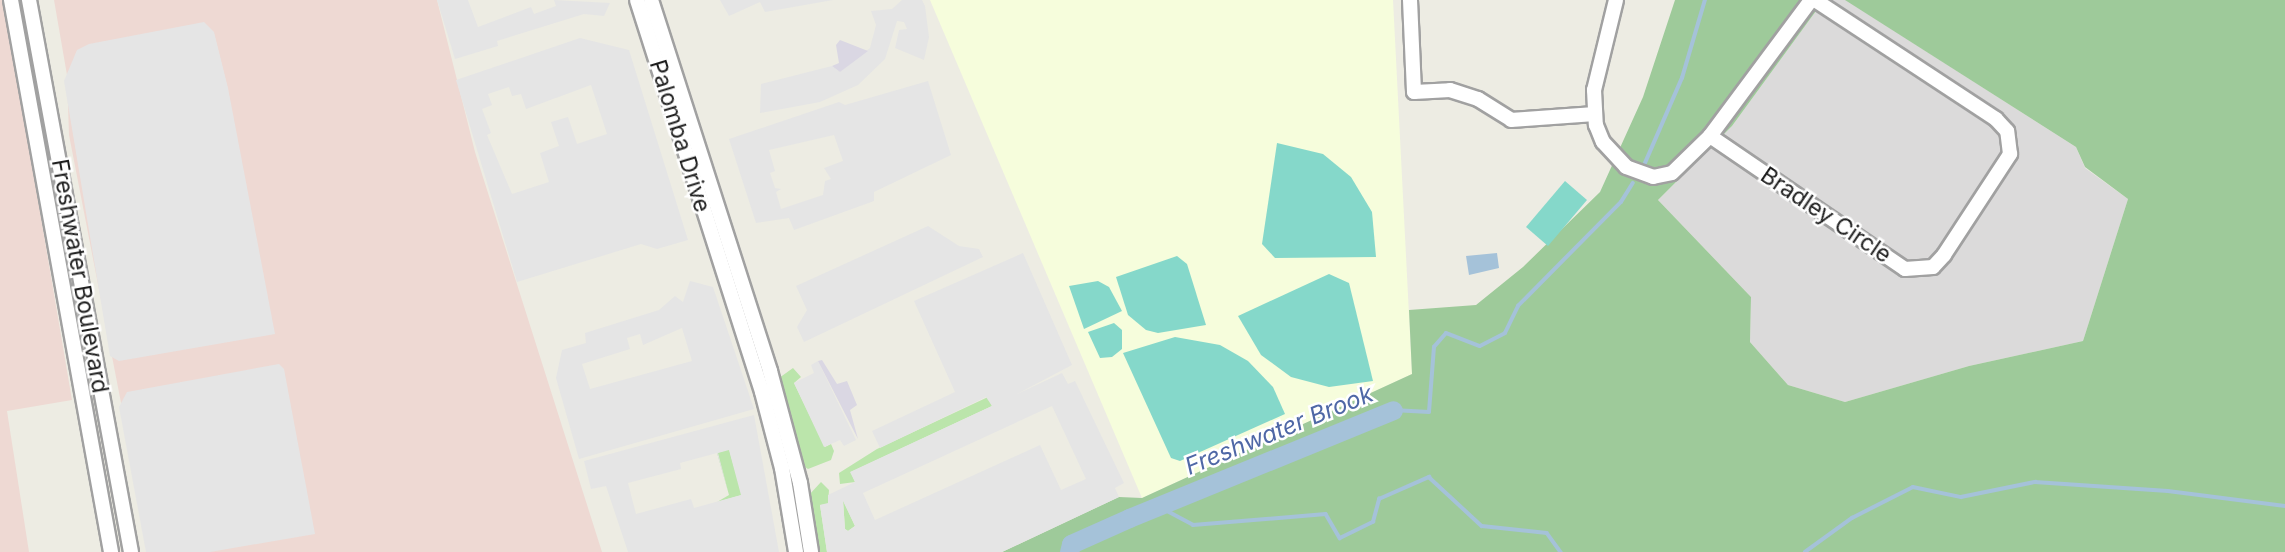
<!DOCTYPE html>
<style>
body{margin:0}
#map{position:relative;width:2285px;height:552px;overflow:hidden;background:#edece3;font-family:Inter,sans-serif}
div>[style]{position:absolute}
.residential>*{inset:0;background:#dbdada}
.commercial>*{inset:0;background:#eed9d3}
.education>*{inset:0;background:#f6fddc}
.grass>*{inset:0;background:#bbe5ab}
.forest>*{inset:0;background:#9eca9a}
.pitch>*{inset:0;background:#85d8ca}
.parking>*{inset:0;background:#e5e5e5}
.plaza>*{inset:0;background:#dad7e3}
.water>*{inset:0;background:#a5c2d9}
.stream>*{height:3.5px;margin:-1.75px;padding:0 1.75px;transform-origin:1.75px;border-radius:1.75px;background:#a5c2d9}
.river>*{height:19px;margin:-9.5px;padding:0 9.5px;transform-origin:9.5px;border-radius:9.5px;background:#a5c2d9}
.roads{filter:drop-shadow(2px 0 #a1a1a1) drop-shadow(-2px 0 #a1a1a1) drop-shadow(0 2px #a1a1a1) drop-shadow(0 -2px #a1a1a1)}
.minor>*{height:14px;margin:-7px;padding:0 7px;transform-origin:7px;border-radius:7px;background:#fff}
span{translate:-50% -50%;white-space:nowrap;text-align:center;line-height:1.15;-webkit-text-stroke:5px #fff;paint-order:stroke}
.street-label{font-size:23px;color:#1d1d1d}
.water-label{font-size:24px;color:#4f68a6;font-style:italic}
</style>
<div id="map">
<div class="residential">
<div style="clip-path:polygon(1824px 0,1846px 0,2076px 147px,2085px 168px,2128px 199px,2083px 341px,1969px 366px,1845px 402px,1788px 385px,1750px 342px,1751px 297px,1658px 200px,1732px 126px)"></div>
</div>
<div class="commercial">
<div style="clip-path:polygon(0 0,4px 0,72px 400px,7px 411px,29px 552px,0 552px)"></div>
<div style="clip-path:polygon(54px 0,437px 0,475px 152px,602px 552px,150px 552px,69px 135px,67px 75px)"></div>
</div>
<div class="education">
<div style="clip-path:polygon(930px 0,1393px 0,1412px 374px,1142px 498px)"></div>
</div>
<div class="grass">
<div style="clip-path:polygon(793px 368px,801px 377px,794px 383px,825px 447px,831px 444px,834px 451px,831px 460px,808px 469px,802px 465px,779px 378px)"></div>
<div style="clip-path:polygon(988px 397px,992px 406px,851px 472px,855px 482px,840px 484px,839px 473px,877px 449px)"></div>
<div style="clip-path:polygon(729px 449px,742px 495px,717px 502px,729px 495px,717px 453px)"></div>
<div style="clip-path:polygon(821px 482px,829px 490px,828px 504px,820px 505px,827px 552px,815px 552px,809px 495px)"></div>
<div style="clip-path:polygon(843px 500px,855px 526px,848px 531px,845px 529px)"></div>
</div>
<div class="forest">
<div style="clip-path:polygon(1675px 0,1824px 0,1732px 126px,1658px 200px,1751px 297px,1750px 342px,1788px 385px,1845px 402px,1969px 366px,2083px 341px,2128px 199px,2085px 167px,2076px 147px,1845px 0,2285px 0,2285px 552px,1002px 552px,1119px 497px,1142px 498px,1412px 374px,1409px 310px,1476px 305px,1523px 267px,1600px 192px,1643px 97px)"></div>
</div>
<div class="pitch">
<div style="clip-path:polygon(1277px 143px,1323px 154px,1351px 177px,1372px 212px,1376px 257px,1275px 258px,1262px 244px)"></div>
<div style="clip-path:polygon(1565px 181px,1587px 200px,1548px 246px,1526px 227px)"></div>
<div style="clip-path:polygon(1177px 256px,1187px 264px,1206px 325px,1158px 333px,1146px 330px,1128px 315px,1116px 277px)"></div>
<div style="clip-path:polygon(1329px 274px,1349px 283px,1373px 381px,1329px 387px,1291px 377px,1261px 355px,1238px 316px)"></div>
<div style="clip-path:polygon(1098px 281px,1109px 287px,1122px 311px,1084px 329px,1069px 286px)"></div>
<div style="clip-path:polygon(1114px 323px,1122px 330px,1122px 349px,1112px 357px,1100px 358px,1088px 332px)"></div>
<div style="clip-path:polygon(1175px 337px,1220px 345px,1248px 361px,1273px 387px,1285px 414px,1180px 461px,1171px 458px,1123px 353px)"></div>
</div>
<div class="parking">
<div style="clip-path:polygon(437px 0,468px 0,478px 27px,531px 7px,534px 14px,556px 6px,554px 0,610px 3px,604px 16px,584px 14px,497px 41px,498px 46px,455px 59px)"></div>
<div style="clip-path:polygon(720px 0,833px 0,765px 12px,760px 2px,729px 16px)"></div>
<div style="clip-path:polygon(902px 0,922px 0,925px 6px,929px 37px,924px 60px,895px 48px,899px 30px,907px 29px,904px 22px,897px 21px,885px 59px,858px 85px,820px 102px,760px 113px,761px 84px,832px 66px,840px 72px,870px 48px,876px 25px,871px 11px,892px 9px)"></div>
<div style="clip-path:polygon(204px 22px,214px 32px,228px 88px,275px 334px,119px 361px,110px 356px,64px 81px,77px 50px,89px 44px)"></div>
<div style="clip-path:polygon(evenodd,580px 38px,629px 50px,688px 240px,657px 249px,641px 244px,517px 282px,456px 80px,580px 38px,591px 85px,607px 134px,577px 144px,568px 117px,551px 122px,559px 146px,540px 153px,549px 182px,512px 194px,487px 135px,491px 133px,482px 109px,492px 105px,488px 94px,509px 87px,512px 96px,521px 94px,526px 109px,591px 85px)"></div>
<div style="clip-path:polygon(evenodd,928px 81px,951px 155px,874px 192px,874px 201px,794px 230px,789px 218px,756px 223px,729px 139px,839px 102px,845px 105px,928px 81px,834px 135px,843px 161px,824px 168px,831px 179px,825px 181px,823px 195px,781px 209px,776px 192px,781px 189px,775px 188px,770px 173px,775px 171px,769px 150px,834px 135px)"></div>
<div style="clip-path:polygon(928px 226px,959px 246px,979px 249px,983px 257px,804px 342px,797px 327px,807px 310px,796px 286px)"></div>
<div style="clip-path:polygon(evenodd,1023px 253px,1072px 365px,1015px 395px,1062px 373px,1068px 384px,1075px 381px,1124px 483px,1115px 488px,1119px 497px,1002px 552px,827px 552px,820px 505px,828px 503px,828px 495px,855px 482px,850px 472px,992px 406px,986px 397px,880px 448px,872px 431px,955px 392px,914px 301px,1023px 253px,1052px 406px,1086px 479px,1061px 490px,1040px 445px,875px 520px,863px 493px,1052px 406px,1023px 253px,843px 501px,855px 526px,848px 531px,845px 529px,843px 501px)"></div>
<div style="clip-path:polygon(evenodd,690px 281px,713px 287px,754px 409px,579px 459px,556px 378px,562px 350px,586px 343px,585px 333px,659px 310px,675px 296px,683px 302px,690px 281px,682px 328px,692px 361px,590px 389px,582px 364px,630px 349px,627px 338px,640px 334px,643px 345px,682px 328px)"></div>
<div style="clip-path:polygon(818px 361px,856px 440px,844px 446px,840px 440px,824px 447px,794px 383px,814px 373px,811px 365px)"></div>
<div style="clip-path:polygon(279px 364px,284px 369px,315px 534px,210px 552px,146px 552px,119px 407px,127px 392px)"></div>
<div style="clip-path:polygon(evenodd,754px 415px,779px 552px,628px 552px,606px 486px,591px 489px,584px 461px,754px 415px,729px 450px,741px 495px,694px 508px,691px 499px,636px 514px,628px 483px,681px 469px,680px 463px,717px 453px,729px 495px,718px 453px,729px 450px)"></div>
</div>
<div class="plaza">
<div style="clip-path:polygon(840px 40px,868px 51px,840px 72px,832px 66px,839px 63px,836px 45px)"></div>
<div style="clip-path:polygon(822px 360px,837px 384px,847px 381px,857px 405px,850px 410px,858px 439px,818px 361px)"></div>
</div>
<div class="water">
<div style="clip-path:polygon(1497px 253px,1499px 268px,1469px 275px,1466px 256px)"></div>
</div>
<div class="stream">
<div style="left:1645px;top:163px;width:93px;rotate:-66.5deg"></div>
<div style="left:1682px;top:78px;width:81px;rotate:-73.6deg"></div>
<div style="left:1393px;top:410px;width:36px;rotate:3deg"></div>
<div style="left:1429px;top:412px;width:65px;rotate:-85.6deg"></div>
<div style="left:1434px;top:347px;width:18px;rotate:-49deg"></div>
<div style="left:1446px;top:333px;width:36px;rotate:21deg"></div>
<div style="left:1480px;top:346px;width:28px;rotate:-27deg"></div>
<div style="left:1505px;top:333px;width:30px;rotate:-64deg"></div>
<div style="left:1518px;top:306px;width:146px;rotate:-45.3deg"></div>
<div style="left:1621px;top:202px;width:22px;rotate:-58deg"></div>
<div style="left:1158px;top:506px;width:40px;rotate:28deg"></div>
<div style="left:1193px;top:525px;width:133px;rotate:-4.7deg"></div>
<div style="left:1326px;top:514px;width:28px;rotate:60deg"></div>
<div style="left:1340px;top:538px;width:37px;rotate:-26deg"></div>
<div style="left:1373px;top:522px;width:24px;rotate:-75deg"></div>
<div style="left:1379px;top:499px;width:55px;rotate:-23.7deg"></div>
<div style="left:1429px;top:477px;width:72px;rotate:42.8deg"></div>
<div style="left:1482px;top:526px;width:65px;rotate:6.1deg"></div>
<div style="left:1547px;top:533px;width:24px;rotate:54deg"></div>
<div style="left:1805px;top:552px;width:58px;rotate:-35.9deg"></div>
<div style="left:1852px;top:518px;width:68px;rotate:-26.9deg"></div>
<div style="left:1913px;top:487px;width:49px;rotate:11.8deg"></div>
<div style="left:1961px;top:497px;width:76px;rotate:-11.5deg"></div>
<div style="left:2035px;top:482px;width:133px;rotate:3.9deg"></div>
<div style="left:2168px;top:491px;width:118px;rotate:7.3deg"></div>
</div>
<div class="river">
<div style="left:1069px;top:552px;width:8px;rotate:-76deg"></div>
<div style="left:1071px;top:544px;width:64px;rotate:-24.1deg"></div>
<div style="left:1129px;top:518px;width:285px;rotate:-22.2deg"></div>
</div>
<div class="roads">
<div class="minor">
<div style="left:11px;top:0;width:561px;rotate:79.73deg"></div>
<div style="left:29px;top:0;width:561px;rotate:79.53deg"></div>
<div style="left:637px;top:0;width:411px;rotate:72.3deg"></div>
<div style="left:762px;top:392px;width:79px;rotate:75.3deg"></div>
<div style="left:782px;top:468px;width:85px;rotate:80.5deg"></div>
<div style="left:651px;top:0;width:390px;rotate:72.2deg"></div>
<div style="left:770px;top:371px;width:116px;rotate:75deg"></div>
<div style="left:800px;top:483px;width:70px;rotate:80.9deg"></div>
<div style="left:1410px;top:0;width:92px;rotate:87.5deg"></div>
<div style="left:1414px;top:92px;width:36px;rotate:-3deg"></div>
<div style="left:1450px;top:90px;width:29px;rotate:18deg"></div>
<div style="left:1478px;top:99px;width:39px;rotate:32deg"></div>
<div style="left:1511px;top:120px;width:84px;rotate:-4.1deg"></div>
<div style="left:1616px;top:0;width:93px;rotate:103.7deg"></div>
<div style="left:1594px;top:90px;width:35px;rotate:87deg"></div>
<div style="left:1596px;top:125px;width:18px;rotate:68deg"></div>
<div style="left:1603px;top:142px;width:34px;rotate:47deg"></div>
<div style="left:1626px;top:167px;width:29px;rotate:20deg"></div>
<div style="left:1653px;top:177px;width:19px;rotate:-12deg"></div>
<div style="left:1672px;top:173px;width:53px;rotate:-44.2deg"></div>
<div style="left:1710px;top:136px;width:169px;rotate:-53.4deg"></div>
<div style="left:1710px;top:136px;width:236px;rotate:34.3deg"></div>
<div style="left:1905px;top:269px;width:28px;rotate:-4deg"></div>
<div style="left:1933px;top:267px;width:16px;rotate:-47deg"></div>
<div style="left:1944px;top:255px;width:121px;rotate:-56.8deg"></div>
<div style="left:2010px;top:154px;width:23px;rotate:-97deg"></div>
<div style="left:2007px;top:131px;width:16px;rotate:-133deg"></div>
<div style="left:1996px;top:119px;width:217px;rotate:-146.7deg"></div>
</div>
</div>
<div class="street-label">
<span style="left:680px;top:136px;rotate:73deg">Palomba Drive</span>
<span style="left:1826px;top:215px;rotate:34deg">Bradley Circle</span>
<span style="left:80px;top:276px;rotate:80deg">Freshwater Boulevard</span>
</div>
<div class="water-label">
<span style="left:1279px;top:430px;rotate:-22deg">Freshwater Brook</span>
</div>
</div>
